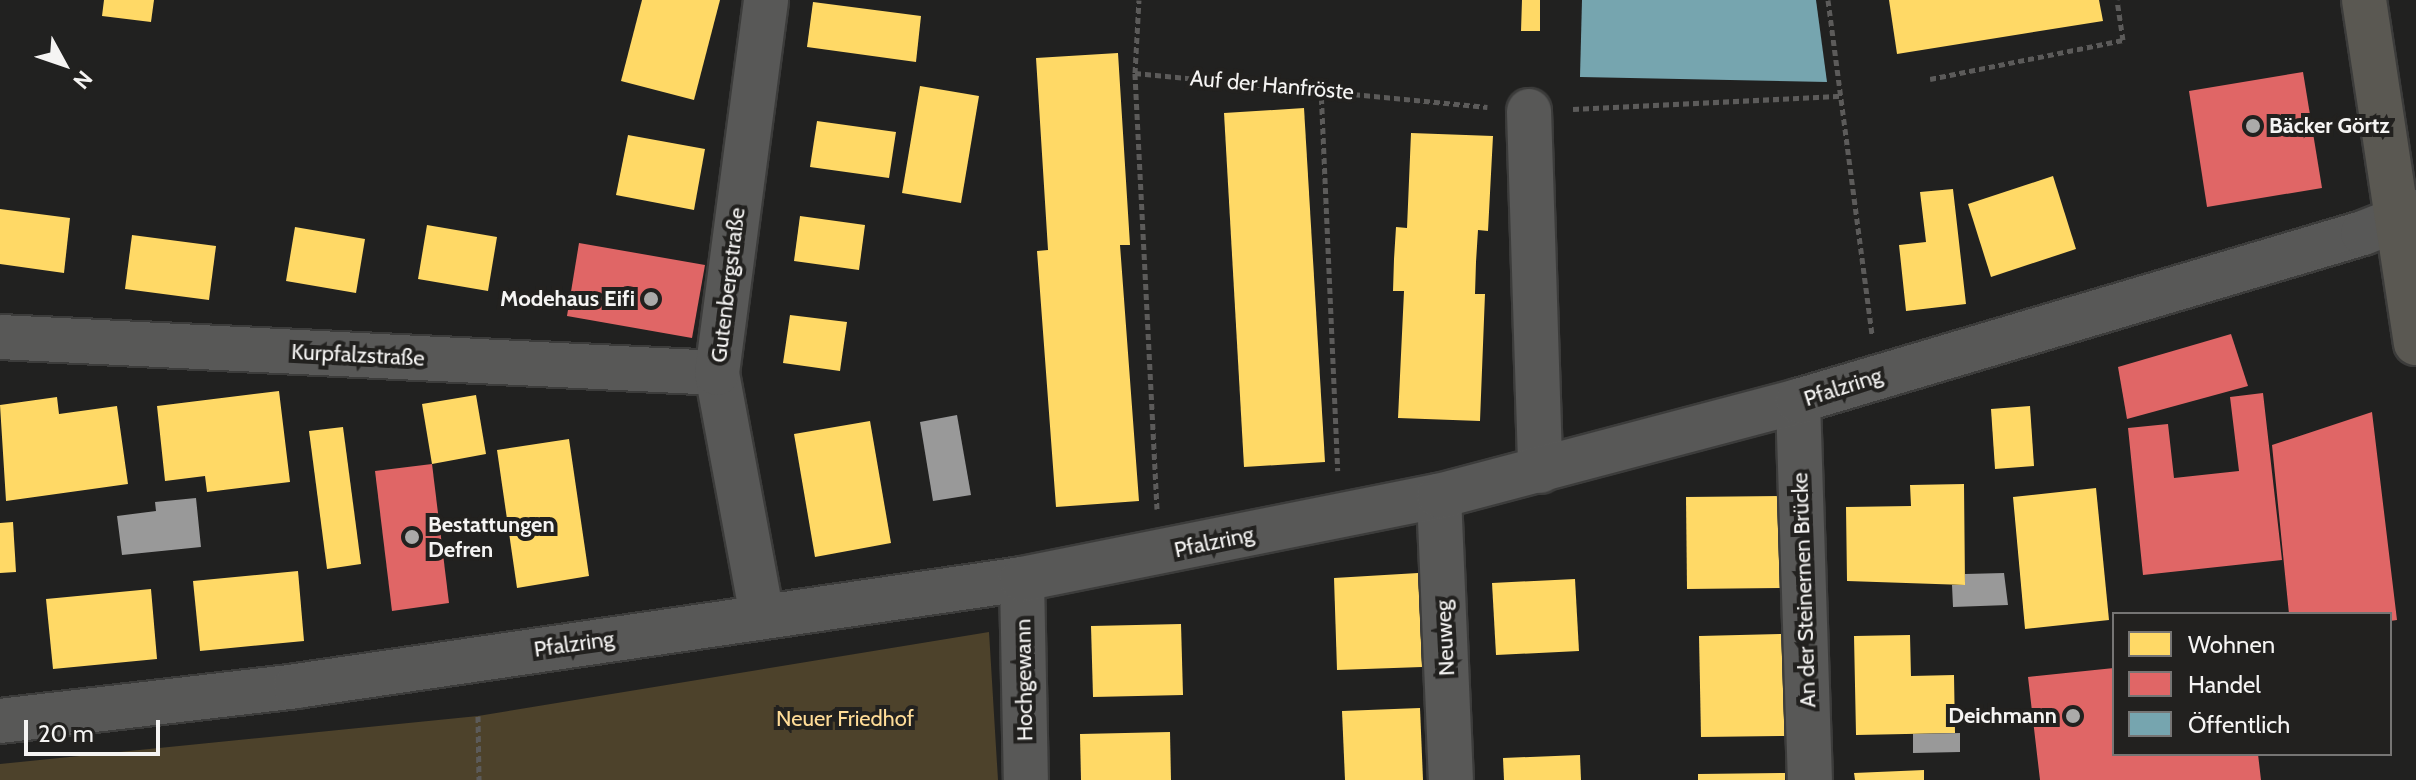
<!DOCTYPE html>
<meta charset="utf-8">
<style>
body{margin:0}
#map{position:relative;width:2416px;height:780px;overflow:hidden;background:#212120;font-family:Cabin,sans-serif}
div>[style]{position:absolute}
.green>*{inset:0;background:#4d422b}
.homes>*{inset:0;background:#ffd966}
.shops>*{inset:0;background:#e06666}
.public>*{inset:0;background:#76a5af}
.industry>*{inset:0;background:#999}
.path>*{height:5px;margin-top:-2.5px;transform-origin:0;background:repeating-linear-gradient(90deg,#5c5b5a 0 6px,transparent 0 10px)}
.roads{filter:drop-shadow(2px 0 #3c3c3b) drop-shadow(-2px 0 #3c3c3b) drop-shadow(0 2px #3c3c3b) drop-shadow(0 -2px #3c3c3b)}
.minor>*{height:44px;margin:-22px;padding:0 22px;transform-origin:22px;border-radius:22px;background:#585857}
.major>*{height:44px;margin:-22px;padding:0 22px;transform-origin:22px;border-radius:22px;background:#5a5852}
.dots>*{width:22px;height:22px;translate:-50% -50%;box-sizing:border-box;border:4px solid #22211f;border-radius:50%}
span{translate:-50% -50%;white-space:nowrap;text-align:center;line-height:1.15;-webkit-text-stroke:8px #22211f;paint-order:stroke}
.street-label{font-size:22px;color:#f5f4f3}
.poi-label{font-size:22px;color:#f5f4f3;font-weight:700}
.left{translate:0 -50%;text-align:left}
.right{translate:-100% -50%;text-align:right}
.park-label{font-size:22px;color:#ffdc97}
.legend{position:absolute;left:2112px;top:612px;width:280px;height:144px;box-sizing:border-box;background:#22211f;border:2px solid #767574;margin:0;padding:10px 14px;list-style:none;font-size:24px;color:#f5f4f3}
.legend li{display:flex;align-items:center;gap:16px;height:40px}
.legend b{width:40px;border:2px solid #767574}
.north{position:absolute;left:24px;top:24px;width:80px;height:80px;-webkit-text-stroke:6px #22211f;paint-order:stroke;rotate:130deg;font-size:22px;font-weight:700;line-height:32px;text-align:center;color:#f5f4f3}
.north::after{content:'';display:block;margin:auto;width:28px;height:36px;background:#f5f4f3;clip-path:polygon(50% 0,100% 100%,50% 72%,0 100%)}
.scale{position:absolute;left:24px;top:720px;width:136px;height:36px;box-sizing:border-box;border:4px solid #f5f4f3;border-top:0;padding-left:10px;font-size:24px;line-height:28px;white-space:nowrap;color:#f5f4f3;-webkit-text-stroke:6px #22211f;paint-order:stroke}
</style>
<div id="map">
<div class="green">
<div style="clip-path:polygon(989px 632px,998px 780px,0 780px,0 764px,478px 716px)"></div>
</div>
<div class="homes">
<div style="clip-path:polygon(104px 0,154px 0,151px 22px,102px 16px)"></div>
<div style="clip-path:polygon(642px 0,720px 0,694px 100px,621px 81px)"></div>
<div style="clip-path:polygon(1522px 0,1540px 0,1540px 31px,1521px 31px)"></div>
<div style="clip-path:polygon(1889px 0,2099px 0,2103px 21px,1897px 54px)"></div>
<div style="clip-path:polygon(813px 2px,921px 16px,916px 62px,807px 47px)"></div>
<div style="clip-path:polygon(1118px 53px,1130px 245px,1120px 245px,1139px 501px,1056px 507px,1037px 251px,1048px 250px,1036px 58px)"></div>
<div style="clip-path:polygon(920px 86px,979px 96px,961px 203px,902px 193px)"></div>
<div style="clip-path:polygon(1304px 108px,1325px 462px,1244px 467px,1224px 113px)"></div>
<div style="clip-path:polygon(817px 121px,896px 132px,889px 178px,810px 167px)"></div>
<div style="clip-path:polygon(1411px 133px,1493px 136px,1488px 231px,1478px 230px,1476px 262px,1475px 294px,1485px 294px,1480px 421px,1398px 418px,1404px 291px,1393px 291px,1394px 259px,1396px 227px,1407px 228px)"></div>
<div style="clip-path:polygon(628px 135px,705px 149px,694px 210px,616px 195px)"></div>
<div style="clip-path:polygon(2053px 176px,2076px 249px,1991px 277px,1968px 204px)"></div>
<div style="clip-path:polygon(1953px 189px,1966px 304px,1906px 311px,1899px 245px,1926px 242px,1920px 192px)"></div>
<div style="clip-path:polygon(0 209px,70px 218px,64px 273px,0 264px)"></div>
<div style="clip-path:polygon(800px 216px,865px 225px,859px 270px,794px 261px)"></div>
<div style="clip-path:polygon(427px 225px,497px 237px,488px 291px,418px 279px)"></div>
<div style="clip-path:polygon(295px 227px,365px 239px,356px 293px,286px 281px)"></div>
<div style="clip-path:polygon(132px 235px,216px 246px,209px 300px,125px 289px)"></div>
<div style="clip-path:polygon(790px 315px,847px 322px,840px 371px,783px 363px)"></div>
<div style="clip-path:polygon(279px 391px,290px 482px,207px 492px,205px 476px,165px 481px,157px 406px)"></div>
<div style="clip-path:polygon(476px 395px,486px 454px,432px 464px,422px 404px)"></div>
<div style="clip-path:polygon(57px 397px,59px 414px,117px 406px,128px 484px,6px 501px,0 405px)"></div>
<div style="clip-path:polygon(2030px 406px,2034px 466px,1995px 469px,1991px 409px)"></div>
<div style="clip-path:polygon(870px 421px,891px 543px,815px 557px,794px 434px)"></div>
<div style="clip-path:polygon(343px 427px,361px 564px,327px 569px,309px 431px)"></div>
<div style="clip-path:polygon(569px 439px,589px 576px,517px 588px,497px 450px)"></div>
<div style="clip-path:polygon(1964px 484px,1965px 585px,1847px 581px,1846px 507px,1911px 506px,1910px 485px)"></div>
<div style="clip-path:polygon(2096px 488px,2109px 620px,2025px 629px,2013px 497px)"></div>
<div style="clip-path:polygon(1785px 496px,1787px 588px,1687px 589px,1686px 497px)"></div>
<div style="clip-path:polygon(13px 522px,16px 572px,0 573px,0 523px)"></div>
<div style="clip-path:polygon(298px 571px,304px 641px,200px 651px,193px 581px)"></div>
<div style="clip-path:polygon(1418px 573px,1422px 667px,1337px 670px,1334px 578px)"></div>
<div style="clip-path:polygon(1575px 579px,1579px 651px,1496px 655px,1492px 583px)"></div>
<div style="clip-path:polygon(151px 589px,157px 659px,53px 669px,46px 599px)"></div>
<div style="clip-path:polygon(1181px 624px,1183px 695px,1093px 697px,1091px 626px)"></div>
<div style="clip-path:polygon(1783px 634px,1785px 736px,1701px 737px,1699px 636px)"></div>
<div style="clip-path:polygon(1910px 635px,1911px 676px,1954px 675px,1955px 733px,1856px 735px,1854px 636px)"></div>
<div style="clip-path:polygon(1420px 708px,1423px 780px,1345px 780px,1342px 711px)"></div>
<div style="clip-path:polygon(1170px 732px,1171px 780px,1081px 780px,1080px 734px)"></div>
<div style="clip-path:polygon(1580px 755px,1581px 780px,1504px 780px,1503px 758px)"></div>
<div style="clip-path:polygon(1924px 770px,1924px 780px,1855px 780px,1854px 773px)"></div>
<div style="clip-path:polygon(1785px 773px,1785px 780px,1698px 780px,1698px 774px)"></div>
</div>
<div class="shops">
<div style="clip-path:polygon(2303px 72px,2322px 188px,2207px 207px,2189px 91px)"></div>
<div style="clip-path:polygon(579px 243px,705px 265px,692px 338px,567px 316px)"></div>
<div style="clip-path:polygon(2231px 334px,2248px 386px,2127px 419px,2118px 367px)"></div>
<div style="clip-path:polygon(2263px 393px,2282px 560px,2143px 575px,2128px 428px,2168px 424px,2174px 478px,2239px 471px,2230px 397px)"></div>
<div style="clip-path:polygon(2372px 412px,2397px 620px,2390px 621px,2390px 614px,2289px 614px,2272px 445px)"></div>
<div style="clip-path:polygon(432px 464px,449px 603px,392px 611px,375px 471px)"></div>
<div style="clip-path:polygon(2114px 668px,2114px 754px,2258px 754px,2261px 780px,2040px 780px,2028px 677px)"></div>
</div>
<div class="public">
<div style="clip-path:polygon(1582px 0,1816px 0,1827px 82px,1580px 77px)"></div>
</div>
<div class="industry">
<div style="clip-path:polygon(957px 415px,971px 495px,933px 501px,920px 422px)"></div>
<div style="clip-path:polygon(196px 498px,201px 547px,122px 555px,117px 516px,156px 511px,155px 502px)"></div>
<div style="clip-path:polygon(2004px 573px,2008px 605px,1953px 607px,1952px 585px,1965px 585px,1965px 574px)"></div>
<div style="clip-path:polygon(1960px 733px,1960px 752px,1913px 753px,1913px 734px)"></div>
</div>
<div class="path">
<div style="left:1828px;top:0;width:338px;rotate:82.5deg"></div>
<div style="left:1135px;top:73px;width:73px;rotate:-86.9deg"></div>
<div style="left:1930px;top:79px;width:197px;rotate:-11.4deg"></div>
<div style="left:2123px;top:40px;width:40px;rotate:-98.5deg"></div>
<div style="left:1321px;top:88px;width:383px;rotate:87.5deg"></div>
<div style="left:1573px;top:109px;width:269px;rotate:-2.8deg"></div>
<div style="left:1157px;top:509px;width:437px;rotate:-92.9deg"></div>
<div style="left:1135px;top:73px;width:354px;rotate:5.5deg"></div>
<div style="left:478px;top:716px;width:64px;rotate:89.1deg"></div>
</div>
<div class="roads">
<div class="minor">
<div style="left:1529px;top:111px;width:360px;rotate:88.2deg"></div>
<div style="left:0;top:337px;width:718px;rotate:2.87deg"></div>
<div style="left:1798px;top:401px;width:379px;rotate:88.2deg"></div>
<div style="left:1439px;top:496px;width:284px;rotate:87.6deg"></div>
<div style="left:1022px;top:579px;width:201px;rotate:88.9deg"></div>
<div style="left:762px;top:616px;width:247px;rotate:-100.5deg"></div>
<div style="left:717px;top:373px;width:376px;rotate:-82.5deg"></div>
<div style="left:0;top:721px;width:298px;rotate:-6.7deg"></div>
<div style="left:296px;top:686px;width:734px;rotate:-8.38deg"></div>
<div style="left:1022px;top:579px;width:425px;rotate:-11.3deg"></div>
<div style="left:1439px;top:496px;width:371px;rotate:-14.8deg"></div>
<div style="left:1798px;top:401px;width:589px;rotate:-16.56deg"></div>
<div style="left:2363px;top:233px;width:57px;rotate:-21.6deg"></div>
</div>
<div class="major">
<div style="left:2364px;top:0;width:347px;rotate:81.4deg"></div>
</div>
</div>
<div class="dots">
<div style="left:2253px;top:126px;background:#abaaa9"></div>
<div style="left:651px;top:299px;background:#abaaa9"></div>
<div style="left:412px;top:537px;background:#abaaa9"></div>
<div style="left:2073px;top:716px;background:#abaaa9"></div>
</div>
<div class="street-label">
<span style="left:1272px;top:85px;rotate:5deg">Auf der Hanfröste</span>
<span style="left:728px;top:285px;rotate:-83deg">Gutenbergstraße</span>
<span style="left:358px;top:355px;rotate:3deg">Kurpfalzstraße</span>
<span style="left:1843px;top:387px;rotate:-18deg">Pfalzring</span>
<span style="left:1214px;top:542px;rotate:-12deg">Pfalzring</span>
<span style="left:1804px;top:590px;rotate:-92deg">An der Steinernen Brücke</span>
<span style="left:1445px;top:638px;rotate:-93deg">Neuweg</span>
<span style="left:574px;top:644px;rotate:-8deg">Pfalzring</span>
<span style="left:1024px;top:680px;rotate:-91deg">Hochgewann</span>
</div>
<div class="poi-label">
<span class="left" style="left:2269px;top:126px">Bäcker Görtz</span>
<span class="right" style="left:635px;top:299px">Modehaus Eifi</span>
<span class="left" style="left:428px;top:537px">Bestattungen<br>Defren</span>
<span class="right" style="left:2057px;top:716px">Deichmann</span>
</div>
<div class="park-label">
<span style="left:845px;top:719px">Neuer Friedhof</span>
</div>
<ul class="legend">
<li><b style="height:22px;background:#ffd966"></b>Wohnen</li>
<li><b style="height:22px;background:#e06666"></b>Handel</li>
<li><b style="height:22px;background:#76a5af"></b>Öffentlich</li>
</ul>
<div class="north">N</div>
<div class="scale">20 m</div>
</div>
